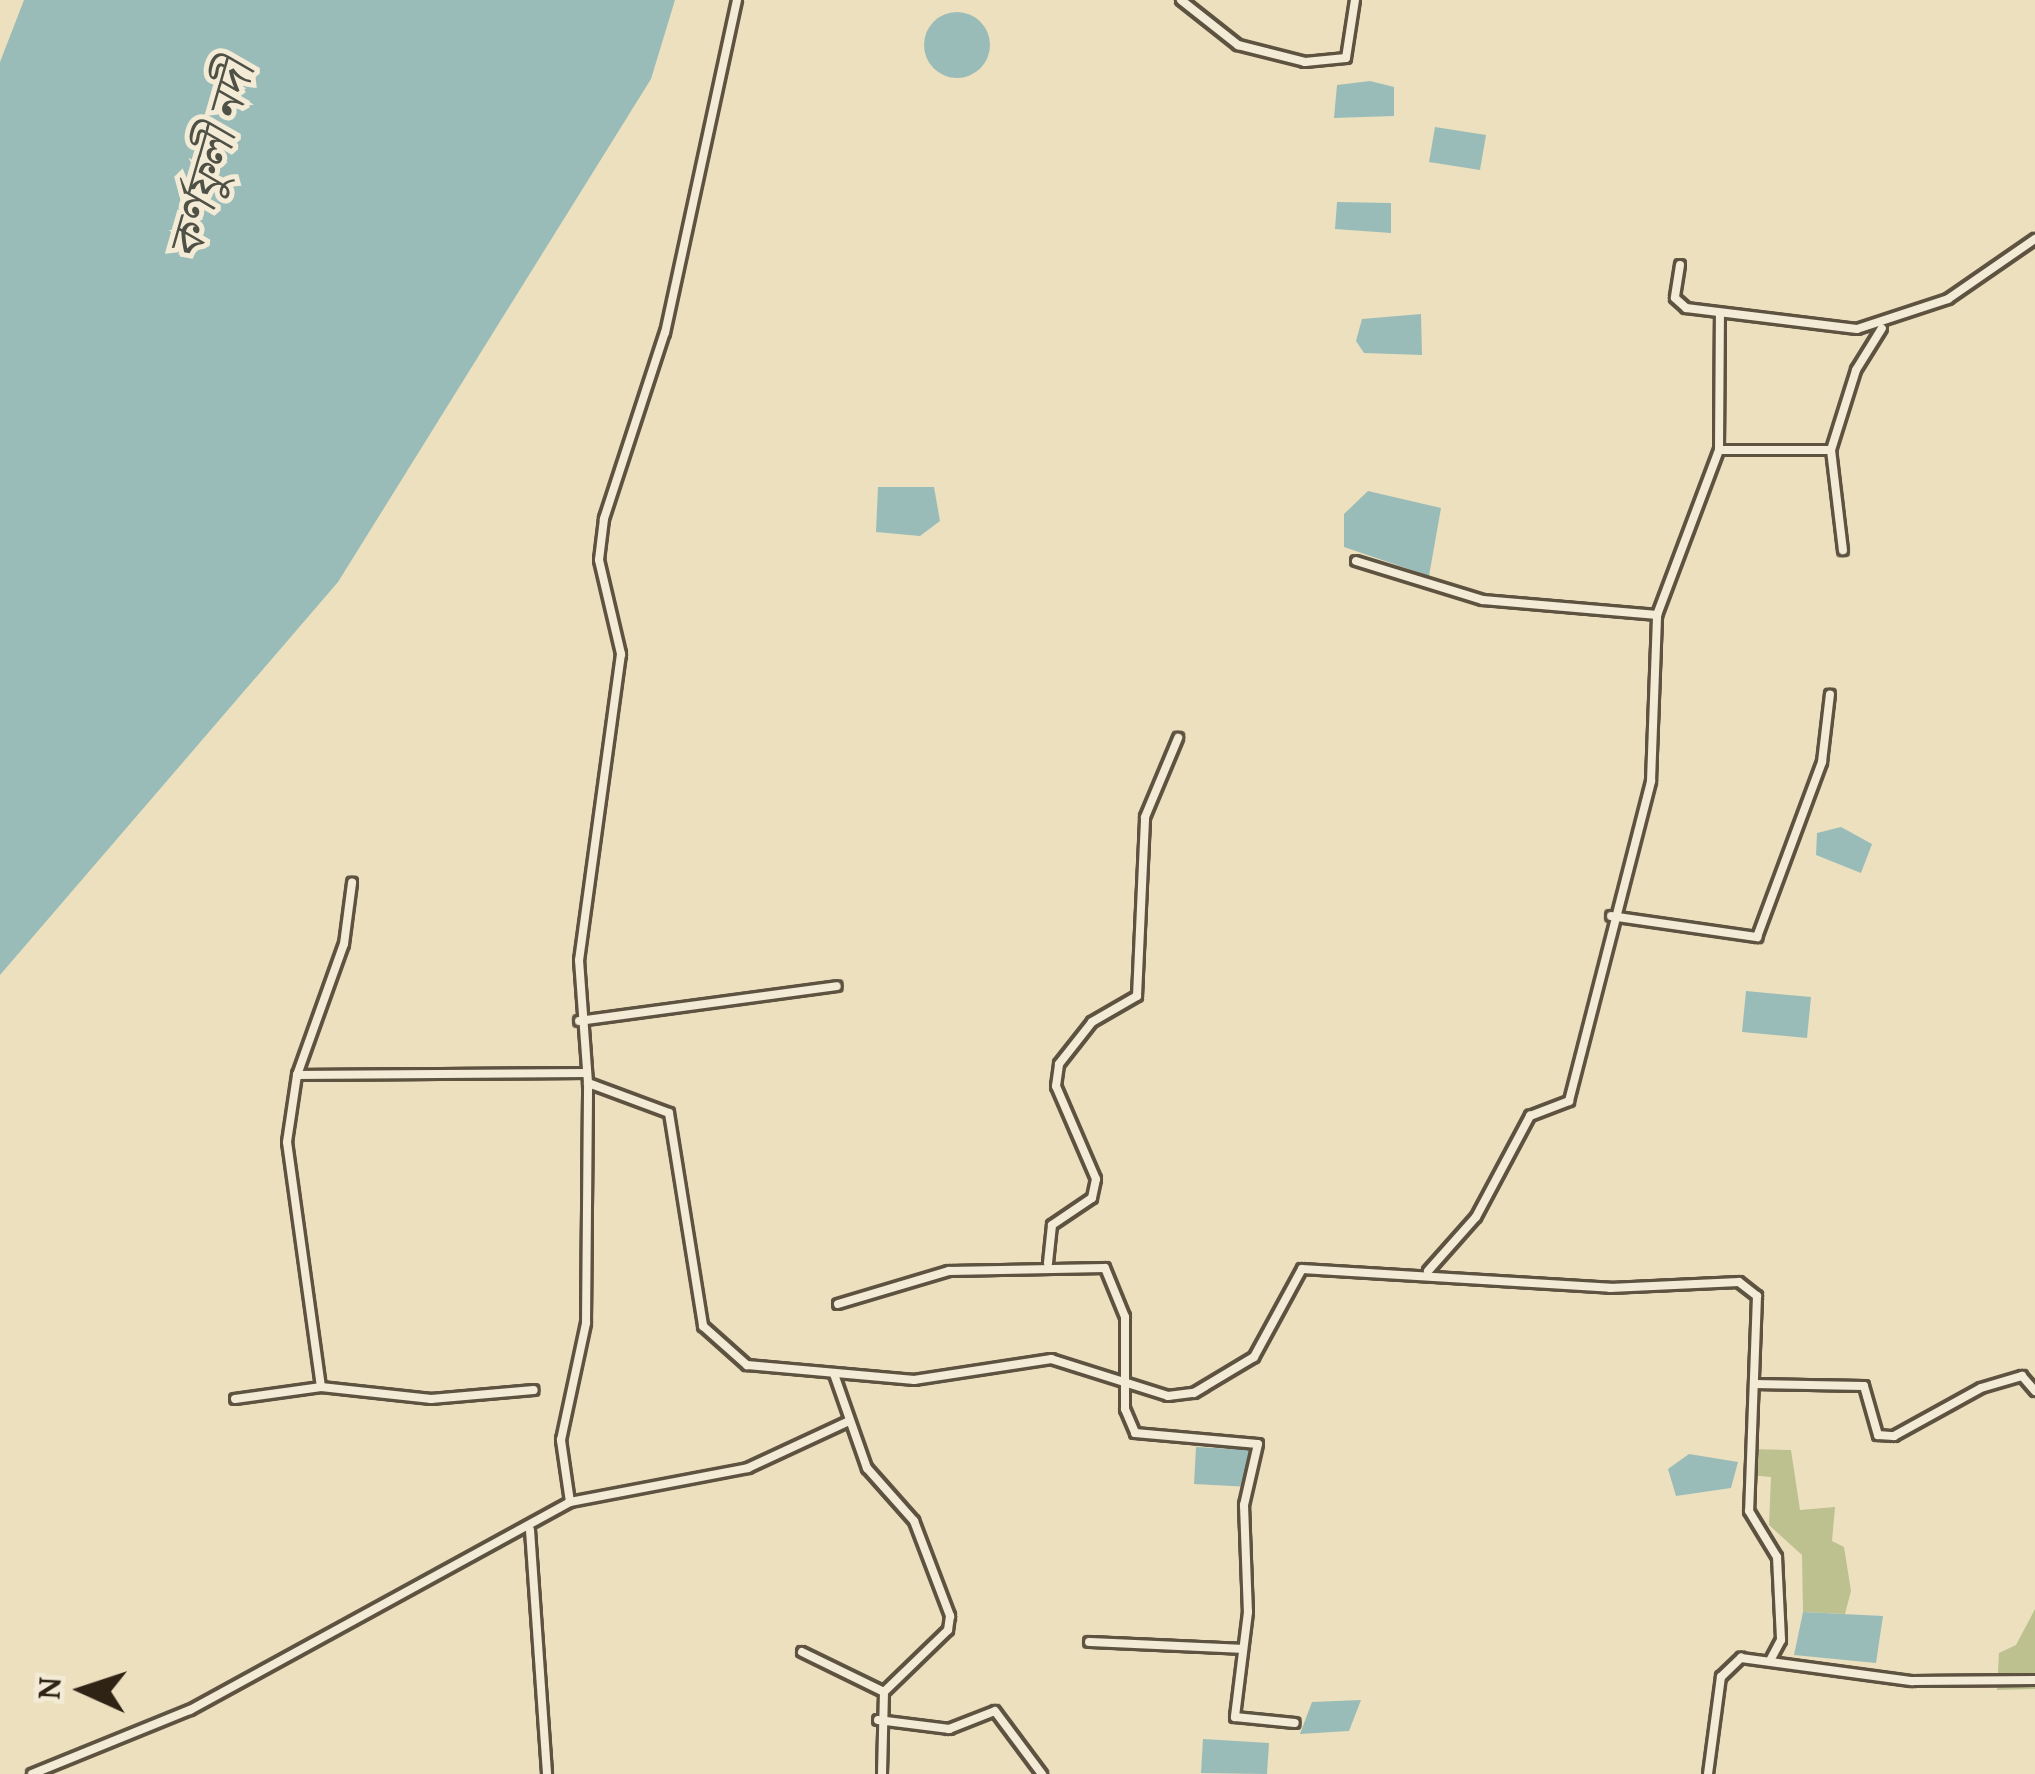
<!DOCTYPE html>
<meta charset="utf-8">
<style>
body{margin:0}
#map{position:relative;width:2035px;height:1774px;overflow:hidden;background:#ece0bf;font-family:"Gentium Book Plus","Noto Serif Bengali",serif}
div>[style]{position:absolute}
.green>*{inset:0;background:#bcc18f}
.water>*{inset:0;background:#9abcb8}
.round{border-radius:50%}
.roads{filter:drop-shadow(3px 0 #5e5240) drop-shadow(-3px 0 #5e5240) drop-shadow(0 3px #5e5240) drop-shadow(0 -3px #5e5240)}
.minor>*{height:8px;margin:-4px;padding:0 4px;transform-origin:4px;border-radius:4px;background:#f3ebd5}
span{translate:-50% -50%;white-space:nowrap;text-align:center;line-height:1.15;-webkit-text-stroke:10px #f3ebd5;paint-order:stroke}
.water-label{font-size:48px;color:#4f5147;font-style:italic}
.north{position:absolute;left:24px;top:1630px;width:120px;height:120px;-webkit-text-stroke:9px #f3ebd5;paint-order:stroke;rotate:273deg;font-size:33px;font-weight:700;line-height:48px;text-align:center;color:#2f2316}
.north::after{content:'';display:block;margin:auto;width:42px;height:54px;background:#2f2316;clip-path:polygon(50% 0,100% 100%,50% 72%,0 100%)}
</style>
<div id="map">
<div class="green">
<div style="clip-path:polygon(1750px 1449px,1791px 1450px,1800px 1510px,1835px 1507px,1832px 1541px,1844px 1547px,1851px 1591px,1845px 1614px,1803px 1612px,1802px 1555px,1769px 1525px,1771px 1477px,1749px 1475px)"></div>
<div style="clip-path:polygon(2035px 1609px,2035px 1689px,1997px 1690px,1999px 1653px,2016px 1645px)"></div>
</div>
<div class="water">
<div style="clip-path:polygon(24px 0,675px 0,651px 79px,338px 582px,0 975px,0 62px)"></div>
<div class="round" style="left:924px;top:12px;width:66px;height:66px"></div>
<div style="clip-path:polygon(1370px 81px,1394px 87px,1394px 116px,1334px 118px,1337px 85px)"></div>
<div style="clip-path:polygon(1435px 127px,1486px 135px,1480px 170px,1429px 162px)"></div>
<div style="clip-path:polygon(1337px 202px,1391px 203px,1391px 233px,1335px 229px)"></div>
<div style="clip-path:polygon(1421px 314px,1422px 355px,1364px 353px,1356px 341px,1362px 319px)"></div>
<div style="clip-path:polygon(878px 487px,934px 487px,940px 521px,920px 536px,876px 532px)"></div>
<div style="clip-path:polygon(1368px 491px,1441px 508px,1429px 576px,1344px 547px,1344px 514px)"></div>
<div style="clip-path:polygon(1841px 827px,1872px 844px,1861px 873px,1816px 855px,1817px 833px)"></div>
<div style="clip-path:polygon(1746px 991px,1811px 997px,1807px 1038px,1742px 1032px)"></div>
<div style="clip-path:polygon(1196px 1447px,1253px 1450px,1251px 1487px,1194px 1484px)"></div>
<div style="clip-path:polygon(1689px 1454px,1738px 1462px,1731px 1488px,1676px 1496px,1668px 1469px)"></div>
<div style="clip-path:polygon(1803px 1612px,1883px 1616px,1876px 1663px,1794px 1655px)"></div>
<div style="clip-path:polygon(1361px 1700px,1349px 1731px,1300px 1734px,1312px 1702px)"></div>
<div style="clip-path:polygon(1203px 1739px,1269px 1743px,1267px 1774px,1201px 1773px)"></div>
</div>
<div class="roads">
<div class="minor">
<div style="left:737px;top:0;width:340px;rotate:102.2deg"></div>
<div style="left:665px;top:332px;width:197px;rotate:108.1deg"></div>
<div style="left:604px;top:519px;width:41px;rotate:97deg"></div>
<div style="left:599px;top:560px;width:97px;rotate:76.8deg"></div>
<div style="left:621px;top:654px;width:309px;rotate:97.8deg"></div>
<div style="left:579px;top:960px;width:123px;rotate:85.8deg"></div>
<div style="left:588px;top:1083px;width:86px;rotate:20.3deg"></div>
<div style="left:669px;top:1113px;width:216px;rotate:80.9deg"></div>
<div style="left:703px;top:1326px;width:59px;rotate:41.6deg"></div>
<div style="left:747px;top:1365px;width:168px;rotate:5.1deg"></div>
<div style="left:914px;top:1380px;width:139px;rotate:-8.7deg"></div>
<div style="left:1051px;top:1359px;width:123px;rotate:17.5deg"></div>
<div style="left:1168px;top:1396px;width:26px;rotate:-7deg"></div>
<div style="left:1194px;top:1393px;width:70px;rotate:-31deg"></div>
<div style="left:1254px;top:1357px;width:100px;rotate:-61.4deg"></div>
<div style="left:1302px;top:1269px;width:309px;rotate:3.5deg"></div>
<div style="left:1610px;top:1288px;width:129px;rotate:-2.7deg"></div>
<div style="left:1739px;top:1282px;width:23px;rotate:38deg"></div>
<div style="left:1757px;top:1296px;width:215px;rotate:92.1deg"></div>
<div style="left:1749px;top:1511px;width:54px;rotate:58.7deg"></div>
<div style="left:1777px;top:1557px;width:83px;rotate:87.2deg"></div>
<div style="left:1781px;top:1640px;width:24px;rotate:118deg"></div>
<div style="left:1181px;top:0;width:73px;rotate:38.3deg"></div>
<div style="left:1238px;top:45px;width:69px;rotate:14.2deg"></div>
<div style="left:1305px;top:62px;width:41px;rotate:-5.6deg"></div>
<div style="left:1346px;top:58px;width:59px;rotate:-81.2deg"></div>
<div style="left:1680px;top:265px;width:33px;rotate:99deg"></div>
<div style="left:1675px;top:298px;width:15px;rotate:42deg"></div>
<div style="left:1686px;top:308px;width:172px;rotate:7deg"></div>
<div style="left:1857px;top:329px;width:96px;rotate:-18.2deg"></div>
<div style="left:1948px;top:299px;width:106px;rotate:-34.6deg"></div>
<div style="left:1719px;top:450px;width:112px"></div>
<div style="left:1831px;top:450px;width:84px;rotate:-72.6deg"></div>
<div style="left:1856px;top:370px;width:49px;rotate:-58.2deg"></div>
<div style="left:1831px;top:450px;width:101px;rotate:83.2deg"></div>
<div style="left:1356px;top:561px;width:133px;rotate:17.1deg"></div>
<div style="left:1483px;top:600px;width:175px;rotate:4.9deg"></div>
<div style="left:1657px;top:615px;width:176px;rotate:-69.4deg"></div>
<div style="left:1719px;top:450px;width:137px;rotate:-89.6deg"></div>
<div style="left:1611px;top:916px;width:148px;rotate:8.2deg"></div>
<div style="left:1757px;top:937px;width:187px;rotate:-69.6deg"></div>
<div style="left:1822px;top:762px;width:68px;rotate:-83.3deg"></div>
<div style="left:579px;top:1021px;width:260px;rotate:-7.7deg"></div>
<div style="left:297px;top:1075px;width:286px;rotate:-0.4deg"></div>
<div style="left:1048px;top:1263px;width:38px;rotate:-84deg"></div>
<div style="left:1052px;top:1225px;width:48px;rotate:-34deg"></div>
<div style="left:1092px;top:1198px;width:19px;rotate:-78deg"></div>
<div style="left:1096px;top:1179px;width:101px;rotate:-113.3deg"></div>
<div style="left:1056px;top:1086px;width:22px;rotate:-82deg"></div>
<div style="left:1059px;top:1064px;width:53px;rotate:-51.8deg"></div>
<div style="left:1092px;top:1022px;width:52px;rotate:-30deg"></div>
<div style="left:1137px;top:996px;width:179px;rotate:-87.4deg"></div>
<div style="left:1145px;top:817px;width:86px;rotate:-67.3deg"></div>
<div style="left:1428px;top:1271px;width:72px;rotate:-48.4deg"></div>
<div style="left:1476px;top:1217px;width:115px;rotate:-61.9deg"></div>
<div style="left:1530px;top:1116px;width:42px;rotate:-21deg"></div>
<div style="left:1569px;top:1101px;width:330px;rotate:-75.6deg"></div>
<div style="left:1651px;top:781px;width:166px;rotate:-87.9deg"></div>
<div style="left:838px;top:1304px;width:116px;rotate:-16.6deg"></div>
<div style="left:949px;top:1271px;width:156px;rotate:-1.1deg"></div>
<div style="left:1105px;top:1268px;width:53px;rotate:67.8deg"></div>
<div style="left:1125px;top:1317px;width:92px;rotate:90deg"></div>
<div style="left:1125px;top:1409px;width:26px;rotate:67deg"></div>
<div style="left:1135px;top:1433px;width:123px;rotate:5.1deg"></div>
<div style="left:1258px;top:1444px;width:63px;rotate:102.9deg"></div>
<div style="left:1244px;top:1505px;width:107px;rotate:87.9deg"></div>
<div style="left:1248px;top:1612px;width:106px;rotate:97.1deg"></div>
<div style="left:1235px;top:1717px;width:60px;rotate:5.7deg"></div>
<div style="left:834px;top:1374px;width:100px;rotate:70.7deg"></div>
<div style="left:867px;top:1468px;width:71px;rotate:48.4deg"></div>
<div style="left:914px;top:1521px;width:102px;rotate:69.2deg"></div>
<div style="left:950px;top:1616px;width:14px;rotate:98deg"></div>
<div style="left:948px;top:1630px;width:89px;rotate:135.9deg"></div>
<div style="left:884px;top:1692px;width:82px;rotate:91.4deg"></div>
<div style="left:1754px;top:1384px;width:110px;rotate:1deg"></div>
<div style="left:1864px;top:1386px;width:51px;rotate:74.1deg"></div>
<div style="left:1878px;top:1435px;width:16px;rotate:4deg"></div>
<div style="left:1894px;top:1436px;width:99px;rotate:-28.9deg"></div>
<div style="left:1981px;top:1388px;width:43px;rotate:-16.3deg"></div>
<div style="left:2022px;top:1376px;width:20px;rotate:49deg"></div>
<div style="left:321px;top:1387px;width:247px;rotate:-97.9deg"></div>
<div style="left:287px;top:1142px;width:68px;rotate:-81.5deg"></div>
<div style="left:297px;top:1075px;width:139px;rotate:-70.3deg"></div>
<div style="left:344px;top:944px;width:62px;rotate:-82.5deg"></div>
<div style="left:235px;top:1399px;width:87px;rotate:-7.9deg"></div>
<div style="left:321px;top:1387px;width:111px;rotate:6.2deg"></div>
<div style="left:431px;top:1399px;width:103px;rotate:-5deg"></div>
<div style="left:570px;top:1502px;width:63px;rotate:-98.3deg"></div>
<div style="left:561px;top:1440px;width:120px;rotate:-77.9deg"></div>
<div style="left:586px;top:1323px;width:240px;rotate:-89.5deg"></div>
<div style="left:530px;top:1530px;width:245px;rotate:86deg"></div>
<div style="left:1089px;top:1642px;width:152px;rotate:2.6deg"></div>
<div style="left:802px;top:1652px;width:91px;rotate:26deg"></div>
<div style="left:878px;top:1720px;width:72px;rotate:7.2deg"></div>
<div style="left:949px;top:1729px;width:49px;rotate:-21.4deg"></div>
<div style="left:995px;top:1711px;width:79px;rotate:53.3deg"></div>
<div style="left:32px;top:1774px;width:170px;rotate:-22.1deg"></div>
<div style="left:190px;top:1710px;width:433px;rotate:-28.7deg"></div>
<div style="left:570px;top:1502px;width:181px;rotate:-10.8deg"></div>
<div style="left:748px;top:1468px;width:109px;rotate:-24.9deg"></div>
<div style="left:1708px;top:1774px;width:98px;rotate:-82.4deg"></div>
<div style="left:1721px;top:1677px;width:28px;rotate:-44deg"></div>
<div style="left:1741px;top:1658px;width:173px;rotate:7.7deg"></div>
<div style="left:1912px;top:1681px;width:123px;rotate:-0.5deg"></div>
</div>
</div>
<div class="water-label">
<span style="left:210px;top:160px;rotate:-74deg">কর্ণফুলী নদী</span>
</div>
<div class="north">N</div>
</div>
